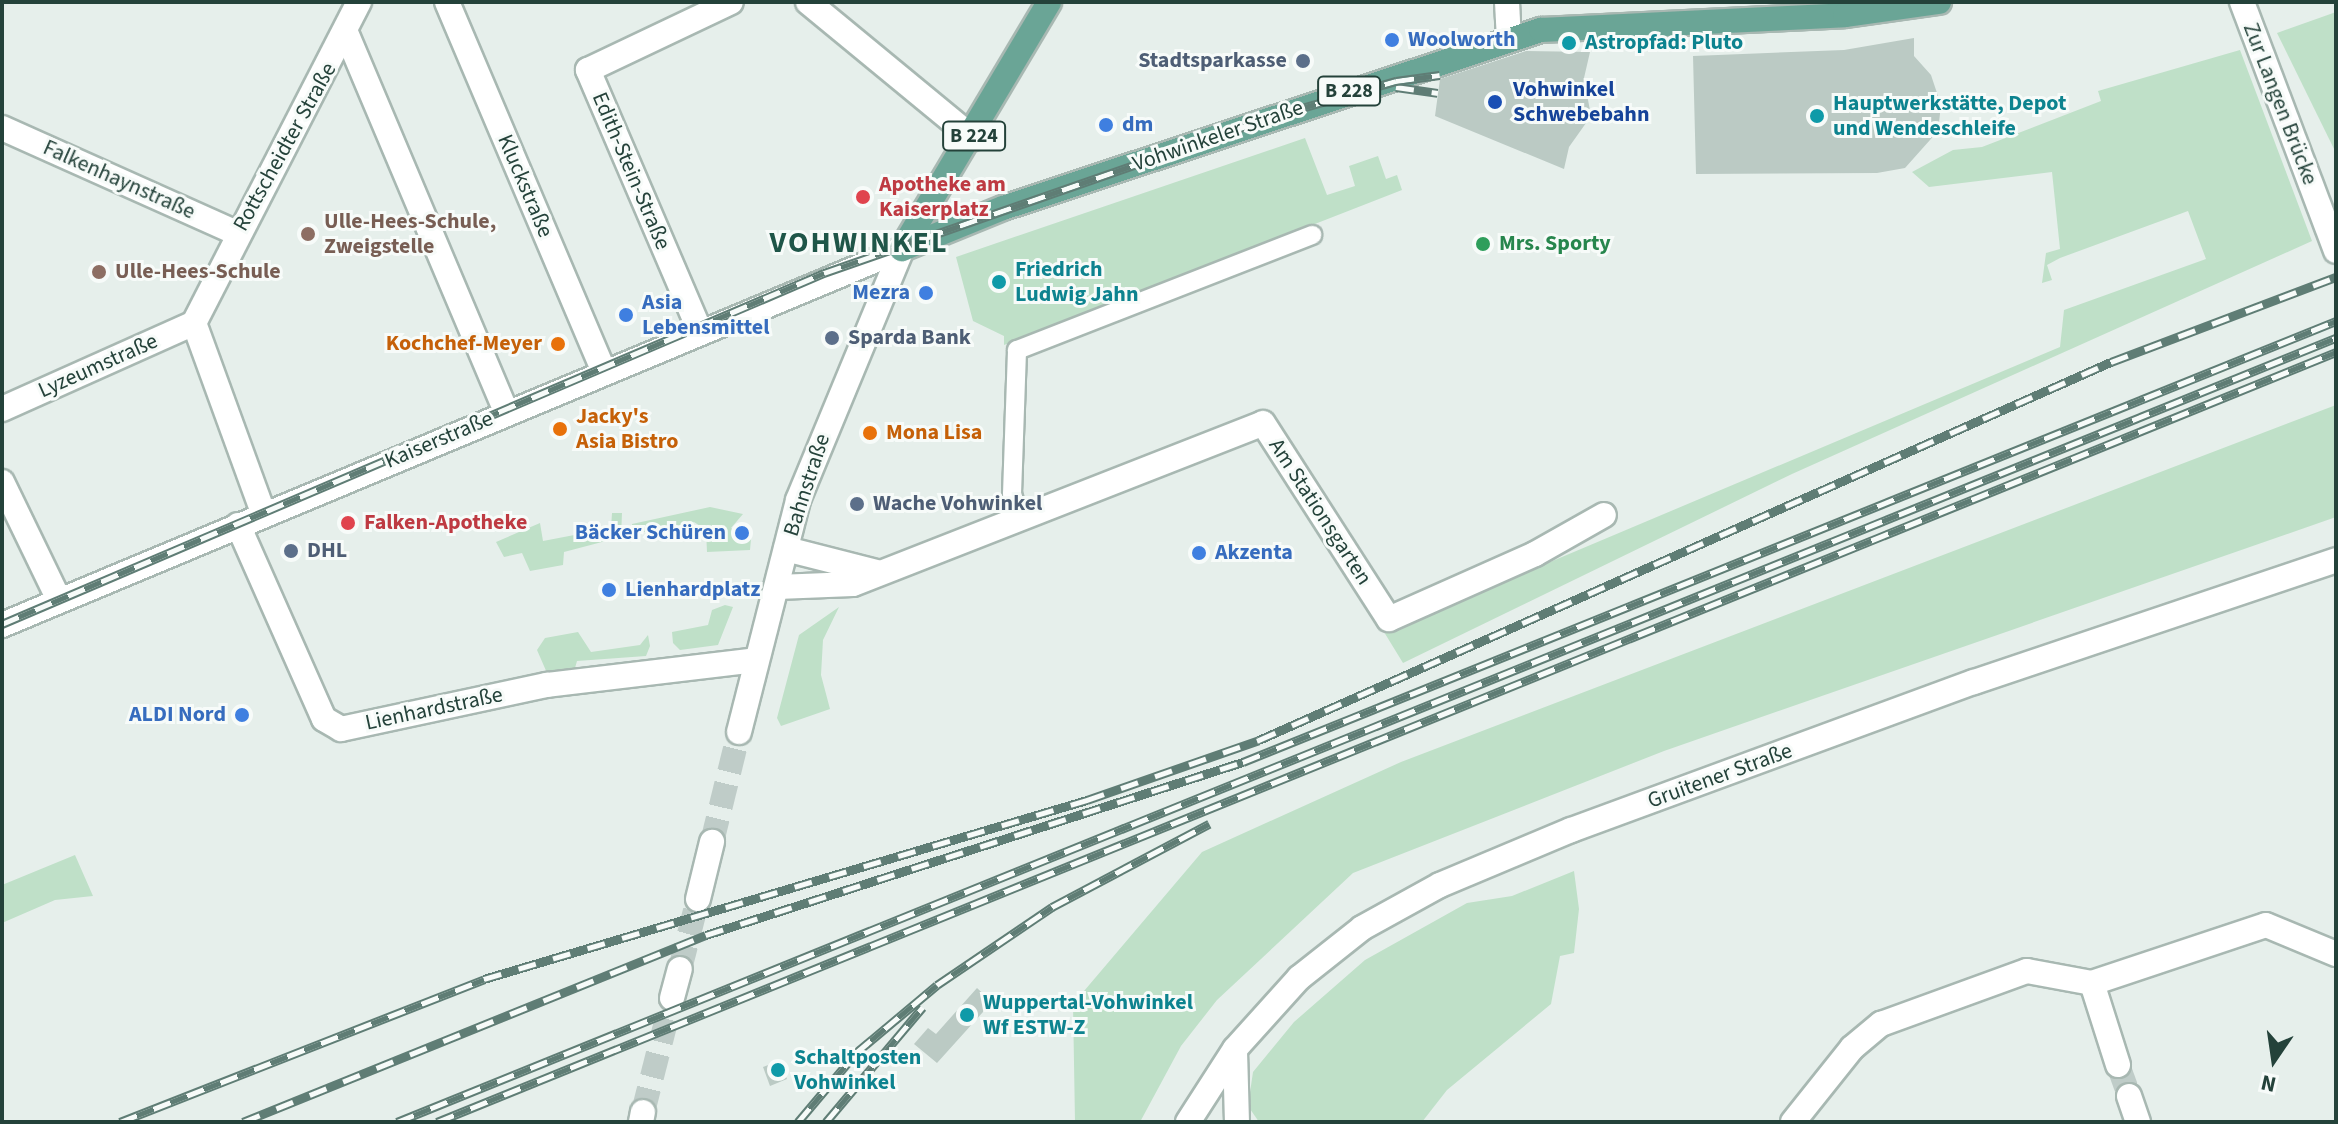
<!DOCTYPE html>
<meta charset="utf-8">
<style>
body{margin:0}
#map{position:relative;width:2338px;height:1124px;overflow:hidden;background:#e6efeb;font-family:"Source Sans 3",sans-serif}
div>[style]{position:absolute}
.green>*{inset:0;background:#bfe0c8}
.building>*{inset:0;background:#bbcac4}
.minor-tunnel>*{height:24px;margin-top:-12px;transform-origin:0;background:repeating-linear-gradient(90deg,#bfccc8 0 24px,transparent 0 36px)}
.secondary-tunnel>*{height:24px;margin-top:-12px;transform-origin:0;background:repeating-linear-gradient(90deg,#bfccc8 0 24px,transparent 0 36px)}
.roads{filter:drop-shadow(2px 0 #a8b8b2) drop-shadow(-2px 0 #a8b8b2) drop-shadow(0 2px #a8b8b2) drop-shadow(0 -2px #a8b8b2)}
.pedestrian>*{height:18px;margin:-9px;padding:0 9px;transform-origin:9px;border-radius:9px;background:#fff}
.minor>*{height:24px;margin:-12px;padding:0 12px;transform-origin:12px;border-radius:12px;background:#fff}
.secondary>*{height:24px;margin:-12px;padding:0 12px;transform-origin:12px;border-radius:12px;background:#fff}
.primary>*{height:24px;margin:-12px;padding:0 12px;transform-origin:12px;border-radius:12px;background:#6aa596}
.rail>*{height:9px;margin-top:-4.5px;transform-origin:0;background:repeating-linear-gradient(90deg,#f7fbf9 0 18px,#5f7d75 0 36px);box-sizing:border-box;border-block:2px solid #5f7d75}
.dots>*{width:22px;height:22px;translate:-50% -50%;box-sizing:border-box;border:4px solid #f7fbf9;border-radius:50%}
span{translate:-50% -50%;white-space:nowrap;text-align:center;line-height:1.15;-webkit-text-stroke:6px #f7fbf9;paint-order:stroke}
.shield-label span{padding:2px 6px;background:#f7fbf9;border:2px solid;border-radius:6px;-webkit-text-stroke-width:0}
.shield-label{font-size:20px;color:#24423a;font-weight:700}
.shop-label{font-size:22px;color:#366cbe;font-weight:700}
.left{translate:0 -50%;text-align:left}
.right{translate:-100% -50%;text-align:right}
.culture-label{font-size:22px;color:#0d838f;font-weight:700}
.service-label{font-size:22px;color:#4e5e75;font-weight:700}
.transit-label{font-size:22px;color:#164399;font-weight:700}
.street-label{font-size:22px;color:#24423a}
.health-label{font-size:22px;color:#be3a42;font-weight:700}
.education-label{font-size:22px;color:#785e54;font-weight:700}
.leisure-label{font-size:22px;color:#27864d;font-weight:700}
.food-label{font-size:22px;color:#c56008;font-weight:700}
.district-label{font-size:30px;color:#1f5548;font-weight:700;letter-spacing:2px}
.frame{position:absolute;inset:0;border:4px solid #24423a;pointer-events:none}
.north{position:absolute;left:2234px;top:1020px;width:80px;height:80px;-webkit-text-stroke:6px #f7fbf9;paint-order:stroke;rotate:193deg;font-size:22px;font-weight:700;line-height:32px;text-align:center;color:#24423a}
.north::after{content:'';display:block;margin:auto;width:28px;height:36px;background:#24423a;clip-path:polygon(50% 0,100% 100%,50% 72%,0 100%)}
</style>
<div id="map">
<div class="green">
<div style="clip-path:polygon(2336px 12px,2336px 153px,2277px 33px)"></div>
<div style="clip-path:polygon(2240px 50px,2312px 241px,1792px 474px,1403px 663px,1384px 632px,2060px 347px,2064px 310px,2206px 259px,2188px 211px,2060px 258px,2047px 265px,2052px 280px,2042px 283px,2046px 253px,2060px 249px,2052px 172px,1929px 187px,1912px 172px,1953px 150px,1982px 147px,2101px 101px,2098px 91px)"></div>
<div style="clip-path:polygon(1305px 138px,1327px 195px,1355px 186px,1349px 166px,1378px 156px,1386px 179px,1397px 175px,1402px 190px,1004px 345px,1004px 336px,973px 321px,956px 257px)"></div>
<div style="clip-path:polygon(2336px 405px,2336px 517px,1664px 751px,1353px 873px,1217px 1000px,1181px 1046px,1140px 1122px,1075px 1122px,1073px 1004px,1202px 852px,1401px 762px)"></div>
<div style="clip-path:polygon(710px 507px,743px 514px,731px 528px,751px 539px,750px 550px,707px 552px,706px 530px,694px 522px,672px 534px,632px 531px,632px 524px)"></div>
<div style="clip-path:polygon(612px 513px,622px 513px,621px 537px,564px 552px,563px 565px,530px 571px,522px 553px,504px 557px,496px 542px,540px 523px,543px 541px,611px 528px)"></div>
<div style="clip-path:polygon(725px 605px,733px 607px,718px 645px,680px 650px,673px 643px,672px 632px,708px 625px,712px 610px)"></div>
<div style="clip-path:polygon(839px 607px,823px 640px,821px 675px,830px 709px,781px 726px,777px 718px,799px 635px)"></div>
<div style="clip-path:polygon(578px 632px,591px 652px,640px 645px,648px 635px,650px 646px,646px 656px,577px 661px,575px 668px,547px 673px,537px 650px,545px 638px)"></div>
<div style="clip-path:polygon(75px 855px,93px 896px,55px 900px,2px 923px,2px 885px)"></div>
<div style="clip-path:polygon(1574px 871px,1579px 909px,1574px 953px,1560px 956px,1551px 1004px,1447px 1090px,1422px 1122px,1259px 1122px,1248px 1106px,1253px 1072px,1294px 1022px,1365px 960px,1467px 903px,1512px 896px)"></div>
</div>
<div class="building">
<div style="clip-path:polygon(1914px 38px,1914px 56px,1931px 75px,1941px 105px,1938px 131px,1905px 168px,1877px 173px,1696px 174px,1693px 56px,1844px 50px)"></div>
<div style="clip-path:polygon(1526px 51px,1590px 52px,1584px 78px,1591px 116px,1569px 147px,1564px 169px,1435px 116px,1440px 79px)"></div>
<div style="clip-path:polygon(977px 988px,992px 1002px,937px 1063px,914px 1044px,928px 1028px,936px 1034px)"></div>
<div style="clip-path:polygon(779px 1061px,787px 1079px,770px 1086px,763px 1067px)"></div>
</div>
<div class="minor-tunnel">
<div style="left:2118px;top:1065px;width:33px;rotate:70deg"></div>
</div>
<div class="secondary-tunnel">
<div style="left:712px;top:842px;width:113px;rotate:-76.2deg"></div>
<div style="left:680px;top:969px;width:72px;rotate:-75.6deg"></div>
<div style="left:643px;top:1112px;width:118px;rotate:-75.7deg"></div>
</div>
<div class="roads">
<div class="pedestrian">
<div style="left:1019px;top:518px;width:25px;rotate:-106deg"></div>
<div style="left:1012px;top:494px;width:144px;rotate:-88deg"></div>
<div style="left:1017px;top:350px;width:317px;rotate:-21.3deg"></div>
</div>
<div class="minor">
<div style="left:447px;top:2px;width:399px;rotate:67deg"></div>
<div style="left:808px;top:2px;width:214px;rotate:39.5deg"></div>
<div style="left:1507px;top:2px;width:36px;rotate:87deg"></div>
<div style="left:347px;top:35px;width:408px;rotate:67.1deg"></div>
<div style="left:2px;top:128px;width:257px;rotate:24.1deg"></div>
<div style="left:699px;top:329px;width:282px;rotate:-113.2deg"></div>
<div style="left:588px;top:70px;width:158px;rotate:-25.4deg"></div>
<div style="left:2px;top:409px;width:210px;rotate:-24.1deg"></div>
<div style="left:2px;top:482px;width:131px;rotate:64.2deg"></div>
<div style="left:264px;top:515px;width:204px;rotate:-110deg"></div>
<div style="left:194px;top:323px;width:361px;rotate:-62.8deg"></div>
<div style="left:238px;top:525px;width:212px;rotate:66.1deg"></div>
<div style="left:324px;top:719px;width:20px;rotate:30deg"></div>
<div style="left:341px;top:729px;width:211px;rotate:-12.1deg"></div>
<div style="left:547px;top:685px;width:211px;rotate:-6.8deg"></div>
<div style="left:786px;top:549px;width:93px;rotate:14.3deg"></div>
<div style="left:777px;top:587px;width:76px;rotate:-2.3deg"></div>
<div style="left:853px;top:584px;width:440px;rotate:-21.4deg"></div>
<div style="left:1263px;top:423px;width:233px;rotate:57.3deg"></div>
<div style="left:1389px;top:619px;width:160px;rotate:-24deg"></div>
<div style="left:1535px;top:554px;width:79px;rotate:-29.5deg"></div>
<div style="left:2092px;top:983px;width:86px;rotate:72.4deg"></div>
<div style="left:2129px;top:1096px;width:28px;rotate:71deg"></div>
<div style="left:1793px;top:1122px;width:95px;rotate:-51.4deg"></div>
<div style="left:1852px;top:1048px;width:38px;rotate:-40deg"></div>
<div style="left:1881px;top:1024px;width:155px;rotate:-20deg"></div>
<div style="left:2027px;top:971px;width:66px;rotate:10.5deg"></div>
<div style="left:2092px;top:983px;width:183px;rotate:-18.4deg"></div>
<div style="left:2266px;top:925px;width:76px;rotate:22.5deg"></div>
</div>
<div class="secondary">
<div style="left:2242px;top:2px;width:266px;rotate:69.3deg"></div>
<div style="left:2px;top:625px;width:975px;rotate:-22.67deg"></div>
<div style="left:739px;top:732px;width:239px;rotate:-75.7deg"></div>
<div style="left:798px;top:500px;width:272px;rotate:-67.5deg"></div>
<div style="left:698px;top:899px;width:59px;rotate:-76.2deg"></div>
<div style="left:672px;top:998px;width:30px;rotate:-75deg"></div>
<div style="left:1235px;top:1051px;width:71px;rotate:88.4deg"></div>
<div style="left:641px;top:1122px;width:10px;rotate:-79deg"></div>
<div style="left:1188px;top:1122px;width:87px;rotate:-57.2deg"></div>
<div style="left:1235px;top:1049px;width:96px;rotate:-48deg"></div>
<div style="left:1299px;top:978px;width:80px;rotate:-38.4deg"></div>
<div style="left:1362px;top:928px;width:89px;rotate:-28.9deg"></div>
<div style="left:1440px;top:885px;width:142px;rotate:-22.8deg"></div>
<div style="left:1571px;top:830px;width:429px;rotate:-20.2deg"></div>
<div style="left:1974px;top:682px;width:382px;rotate:-18.6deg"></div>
</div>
<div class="primary">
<div style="left:902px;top:249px;width:109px;rotate:-22.1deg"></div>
<div style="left:1003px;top:208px;width:567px;rotate:-18.31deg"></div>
<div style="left:1541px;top:30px;width:304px;rotate:-2.8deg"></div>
<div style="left:1845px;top:15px;width:95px;rotate:-7.9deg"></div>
<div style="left:902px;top:249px;width:287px;rotate:-59.2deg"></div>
</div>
</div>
<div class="rail">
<div style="left:1396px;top:87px;width:42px;rotate:8.1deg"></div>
<div style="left:2px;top:624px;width:894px;rotate:-23.12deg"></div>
<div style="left:824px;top:273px;width:484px;rotate:-19.2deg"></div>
<div style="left:1281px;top:114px;width:120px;rotate:-16deg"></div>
<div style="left:1396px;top:81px;width:44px;rotate:-7.8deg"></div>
<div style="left:120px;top:1122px;width:391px;rotate:-21.4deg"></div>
<div style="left:484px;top:979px;width:629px;rotate:-16.53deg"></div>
<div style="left:1087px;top:800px;width:182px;rotate:-19.2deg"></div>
<div style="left:1259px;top:740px;width:932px;rotate:-23.93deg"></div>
<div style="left:2111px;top:362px;width:241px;rotate:-20.7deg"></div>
<div style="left:243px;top:1122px;width:499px;rotate:-22deg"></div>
<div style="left:706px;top:935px;width:564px;rotate:-17.86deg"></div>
<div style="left:1243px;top:762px;width:1179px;rotate:-21.97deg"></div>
<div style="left:397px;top:1122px;width:2092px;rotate:-22.02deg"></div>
<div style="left:437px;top:1122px;width:2049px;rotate:-22.07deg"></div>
<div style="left:798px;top:1122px;width:92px;rotate:-49.9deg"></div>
<div style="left:857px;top:1052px;width:104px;rotate:-39.9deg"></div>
<div style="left:937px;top:985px;width:139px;rotate:-34.1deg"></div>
<div style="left:1052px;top:907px;width:178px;rotate:-27.9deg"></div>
<div style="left:826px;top:1122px;width:150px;rotate:-49.9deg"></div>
</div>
<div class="dots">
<div style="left:1392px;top:40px;background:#3f7fe0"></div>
<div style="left:1569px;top:43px;background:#0f9aa8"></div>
<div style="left:1303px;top:61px;background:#5c6f8a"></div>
<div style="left:1495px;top:102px;background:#1a4fb4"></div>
<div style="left:1817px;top:116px;background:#0f9aa8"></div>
<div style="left:1106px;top:125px;background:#3f7fe0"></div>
<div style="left:863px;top:197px;background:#e0444e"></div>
<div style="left:308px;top:234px;background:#8d6e63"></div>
<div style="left:1483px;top:244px;background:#2e9e5b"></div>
<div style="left:99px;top:272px;background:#8d6e63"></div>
<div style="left:999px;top:282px;background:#0f9aa8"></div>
<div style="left:926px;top:293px;background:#3f7fe0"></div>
<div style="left:626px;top:315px;background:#3f7fe0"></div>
<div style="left:832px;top:338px;background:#5c6f8a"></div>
<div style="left:558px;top:344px;background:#e8710a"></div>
<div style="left:560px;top:429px;background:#e8710a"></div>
<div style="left:870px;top:433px;background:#e8710a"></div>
<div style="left:857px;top:504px;background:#5c6f8a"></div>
<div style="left:348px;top:523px;background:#e0444e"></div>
<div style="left:742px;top:533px;background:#3f7fe0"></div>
<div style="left:291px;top:551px;background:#5c6f8a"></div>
<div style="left:1199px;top:553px;background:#3f7fe0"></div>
<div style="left:609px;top:590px;background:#3f7fe0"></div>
<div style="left:242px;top:715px;background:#3f7fe0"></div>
<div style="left:967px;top:1015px;background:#0f9aa8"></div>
<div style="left:778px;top:1070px;background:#0f9aa8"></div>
</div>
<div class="shield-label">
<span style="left:1349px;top:91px">B 228</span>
<span style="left:974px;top:136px">B 224</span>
</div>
<div class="shop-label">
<span class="left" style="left:1408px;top:40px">Woolworth</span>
<span class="left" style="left:1122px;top:125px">dm</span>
<span class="right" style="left:910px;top:293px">Mezra</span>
<span class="left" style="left:642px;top:315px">Asia<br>Lebensmittel</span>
<span class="right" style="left:726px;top:533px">Bäcker Schüren</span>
<span class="left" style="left:1215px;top:553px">Akzenta</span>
<span class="left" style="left:625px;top:590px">Lienhardplatz</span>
<span class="right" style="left:226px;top:715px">ALDI Nord</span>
</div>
<div class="culture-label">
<span class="left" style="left:1585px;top:43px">Astropfad: Pluto</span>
<span class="left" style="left:1833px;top:116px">Hauptwerkstätte, Depot<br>und Wendeschleife</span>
<span class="left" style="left:1015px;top:282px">Friedrich<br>Ludwig Jahn</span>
<span class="left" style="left:983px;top:1015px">Wuppertal-Vohwinkel<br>Wf ESTW-Z</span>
<span class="left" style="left:794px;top:1070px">Schaltposten<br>Vohwinkel</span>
</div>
<div class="service-label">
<span class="right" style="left:1287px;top:61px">Stadtsparkasse</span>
<span class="left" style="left:848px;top:338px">Sparda Bank</span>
<span class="left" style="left:873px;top:504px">Wache Vohwinkel</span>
<span class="left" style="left:307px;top:551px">DHL</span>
</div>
<div class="transit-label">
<span class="left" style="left:1513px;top:102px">Vohwinkel<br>Schwebebahn</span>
</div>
<div class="street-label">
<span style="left:2280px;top:104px;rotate:69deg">Zur Langen Brücke</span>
<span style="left:1218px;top:136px;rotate:-19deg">Vohwinkeler Straße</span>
<span style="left:285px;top:147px;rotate:-61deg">Rottscheidter Straße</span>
<span style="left:631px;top:171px;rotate:67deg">Edith-Stein-Straße</span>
<span style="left:119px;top:180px;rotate:24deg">Falkenhaynstraße</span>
<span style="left:525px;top:186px;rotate:67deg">Kluckstraße</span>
<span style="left:98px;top:366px;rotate:-24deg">Lyzeumstraße</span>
<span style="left:439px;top:440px;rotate:-23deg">Kaiserstraße</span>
<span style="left:807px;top:485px;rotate:-72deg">Bahnstraße</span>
<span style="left:1320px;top:512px;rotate:57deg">Am Stationsgarten</span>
<span style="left:434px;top:709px;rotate:-12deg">Lienhardstraße</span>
<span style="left:1720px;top:776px;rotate:-20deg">Gruitener Straße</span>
</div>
<div class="health-label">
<span class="left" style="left:879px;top:197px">Apotheke am<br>Kaiserplatz</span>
<span class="left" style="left:364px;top:523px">Falken-Apotheke</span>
</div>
<div class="education-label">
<span class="left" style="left:324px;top:234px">Ulle-Hees-Schule,<br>Zweigstelle</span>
<span class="left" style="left:115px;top:272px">Ulle-Hees-Schule</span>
</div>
<div class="leisure-label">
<span class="left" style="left:1499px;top:244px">Mrs. Sporty</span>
</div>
<div class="food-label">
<span class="right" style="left:542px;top:344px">Kochchef-Meyer</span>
<span class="left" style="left:576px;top:429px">Jacky's<br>Asia Bistro</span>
<span class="left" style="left:886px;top:433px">Mona Lisa</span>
</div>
<div class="district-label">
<span style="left:859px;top:243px">VOHWINKEL</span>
</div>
<div class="frame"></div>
<div class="north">N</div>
</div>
